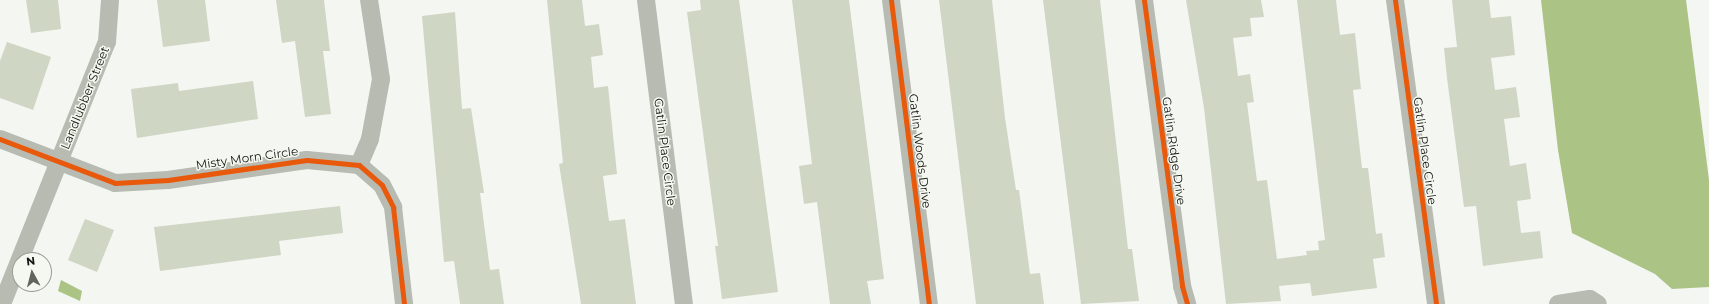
<!DOCTYPE html>
<style>
body{margin:0}
#map{position:relative;width:1709px;height:304px;overflow:hidden;background:#f4f6f2;font-family:Montserrat,sans-serif}
div>[style]{position:absolute}
.water>*{inset:0;background:#acc386}
.building>*{inset:0;background:#cfd6c4}
.minor>*{height:18px;margin:-9px;padding:0 9px;transform-origin:9px;border-radius:9px;background:#b8bbb2}
.cycleway>*{height:5px;margin:-2.5px;padding:0 2.5px;transform-origin:2.5px;border-radius:2.5px;background:#e8590c}
span{translate:-50% -50%;white-space:nowrap;text-align:center;line-height:1.15;-webkit-text-stroke:3px #f5f8f0;paint-order:stroke}
.street-label{font-size:12px;color:#131512}
.north{position:absolute;left:12px;top:252px;width:40px;height:40px;box-sizing:border-box;background:#f5f8f0;border:1px solid #9b9d97;border-radius:50%;rotate:353deg;font-size:11px;font-weight:700;line-height:16px;text-align:center;color:#131512}
.north::after{content:'';display:block;margin:auto;width:14px;height:18px;background:#626460;clip-path:polygon(50% 0,100% 100%,50% 72%,0 100%)}
</style>
<div id="map">
<div class="water">
<div style="clip-path:polygon(1541px 0,1686px 0,1709px 180px,1709px 287px,1672px 289px,1655px 274px,1572px 233px,1558px 150px)"></div>
<div style="clip-path:polygon(61px 280px,82px 291px,80px 301px,58px 291px)"></div>
</div>
<div class="building">
<div style="clip-path:polygon(26px 0,58px 0,61px 29px,31px 33px)"></div>
<div style="clip-path:polygon(157px 0,205px 0,210px 41px,163px 47px)"></div>
<div style="clip-path:polygon(276px 0,324px 0,330px 51px,323px 51px,331px 114px,305px 117px,295px 41px,282px 43px)"></div>
<div style="clip-path:polygon(547px 0,582px 0,585px 26px,599px 24px,603px 55px,591px 57px,594px 88px,608px 86px,617px 174px,603px 176px,609px 221px,625px 219px,636px 304px,581px 304px,559px 164px,563px 163px)"></div>
<div style="clip-path:polygon(700px 0,739px 0,778px 292px,722px 299px,715px 246px,718px 246px,687px 12px,701px 10px)"></div>
<div style="clip-path:polygon(792px 0,849px 0,884px 279px,867px 281px,871px 304px,830px 304px,817px 202px,804px 204px,799px 166px,812px 164px)"></div>
<div style="clip-path:polygon(939px 0,992px 0,1005px 118px,1016px 190px,1019px 190px,1030px 274px,1040px 273px,1044px 304px,976px 304px)"></div>
<div style="clip-path:polygon(1043px 0,1100px 0,1128px 249px,1132px 249px,1139px 301px,1081px 304px)"></div>
<div style="clip-path:polygon(1186px 0,1261px 0,1264px 17px,1250px 18px,1252px 36px,1233px 38px,1238px 76px,1250px 74px,1254px 102px,1247px 103px,1257px 181px,1267px 180px,1277px 259px,1307px 255px,1306px 251px,1319px 250px,1318px 241px,1325px 240px,1297px 0,1336px 0,1340px 35px,1355px 33px,1361px 89px,1353px 90px,1362px 168px,1368px 168px,1376px 234px,1382px 233px,1385px 257px,1373px 259px,1377px 288px,1312px 296px,1310px 283px,1279px 286px,1281px 301px,1226px 304px,1204px 108px)"></div>
<div style="clip-path:polygon(1452px 0,1489px 0,1491px 18px,1511px 16px,1515px 55px,1491px 58px,1495px 90px,1516px 87px,1520px 117px,1504px 119px,1510px 166px,1526px 163px,1531px 199px,1517px 201px,1521px 233px,1540px 231px,1543px 258px,1483px 266px,1476px 206px,1464px 207px,1447px 78px,1444px 48px,1457px 47px)"></div>
<div style="clip-path:polygon(455px 12px,462px 109px,471px 108px,484px 193px,480px 193px,490px 270px,499px 269px,504px 304px,460px 304px,454px 261px,444px 262px,422px 16px)"></div>
<div style="clip-path:polygon(7px 42px,51px 57px,33px 110px,0 98px,0 61px)"></div>
<div style="clip-path:polygon(253px 81px,258px 119px,137px 138px,131px 89px,178px 83px,179px 91px)"></div>
<div style="clip-path:polygon(340px 206px,343px 233px,279px 241px,281px 255px,160px 271px,154px 227px)"></div>
<div style="clip-path:polygon(85px 219px,114px 230px,97px 272px,68px 260px)"></div>
</div>
<div class="minor">
<div style="left:646px;top:0;width:306px;rotate:82.9deg"></div>
<div style="left:891px;top:0;width:306px;rotate:82.9deg"></div>
<div style="left:1144px;top:0;width:289px;rotate:82.4deg"></div>
<div style="left:1182px;top:286px;width:19px;rotate:74deg"></div>
<div style="left:1395px;top:0;width:307px;rotate:82.3deg"></div>
<div style="left:0;top:139px;width:123px;rotate:20.9deg"></div>
<div style="left:115px;top:183px;width:53px;rotate:-3.2deg"></div>
<div style="left:168px;top:180px;width:140px;rotate:-8.2deg"></div>
<div style="left:307px;top:160px;width:52px;rotate:5.5deg"></div>
<div style="left:359px;top:165px;width:30px;rotate:41deg"></div>
<div style="left:382px;top:185px;width:25px;rotate:63deg"></div>
<div style="left:393px;top:207px;width:98px;rotate:83.5deg"></div>
<div style="left:359px;top:165px;width:28px;rotate:-67deg"></div>
<div style="left:370px;top:139px;width:61px;rotate:-79.6deg"></div>
<div style="left:381px;top:79px;width:80px;rotate:-98.6deg"></div>
<div style="left:2px;top:304px;width:282px;rotate:-68.2deg"></div>
<div style="left:107px;top:42px;width:42px;rotate:-85.9deg"></div>
<div style="left:1558px;top:304px;width:32px;rotate:-9deg"></div>
<div style="left:1590px;top:299px;width:9px;rotate:32deg"></div>
</div>
<div class="cycleway">
<div style="left:891px;top:0;width:306px;rotate:82.9deg"></div>
<div style="left:1144px;top:0;width:289px;rotate:82.4deg"></div>
<div style="left:1182px;top:286px;width:19px;rotate:74deg"></div>
<div style="left:1395px;top:0;width:307px;rotate:82.3deg"></div>
<div style="left:0;top:139px;width:123px;rotate:20.9deg"></div>
<div style="left:115px;top:183px;width:53px;rotate:-3.2deg"></div>
<div style="left:168px;top:180px;width:140px;rotate:-8.2deg"></div>
<div style="left:307px;top:160px;width:52px;rotate:5.5deg"></div>
<div style="left:359px;top:165px;width:30px;rotate:41deg"></div>
<div style="left:382px;top:185px;width:25px;rotate:63deg"></div>
<div style="left:393px;top:207px;width:98px;rotate:83.5deg"></div>
</div>
<div class="street-label">
<span style="left:85px;top:98px;rotate:-68deg">Landlubber Street</span>
<span style="left:920px;top:151px;rotate:83deg">Gatlin Woods Drive</span>
<span style="left:1174px;top:151px;rotate:82deg">Gatlin Ridge Drive</span>
<span style="left:1425px;top:151px;rotate:82deg">Gatlin Place Circle</span>
<span style="left:665px;top:152px;rotate:83deg">Gatlin Place Circle</span>
<span style="left:247px;top:158px;rotate:-8deg">Misty Morn Circle</span>
</div>
<div class="north">N</div>
</div>
